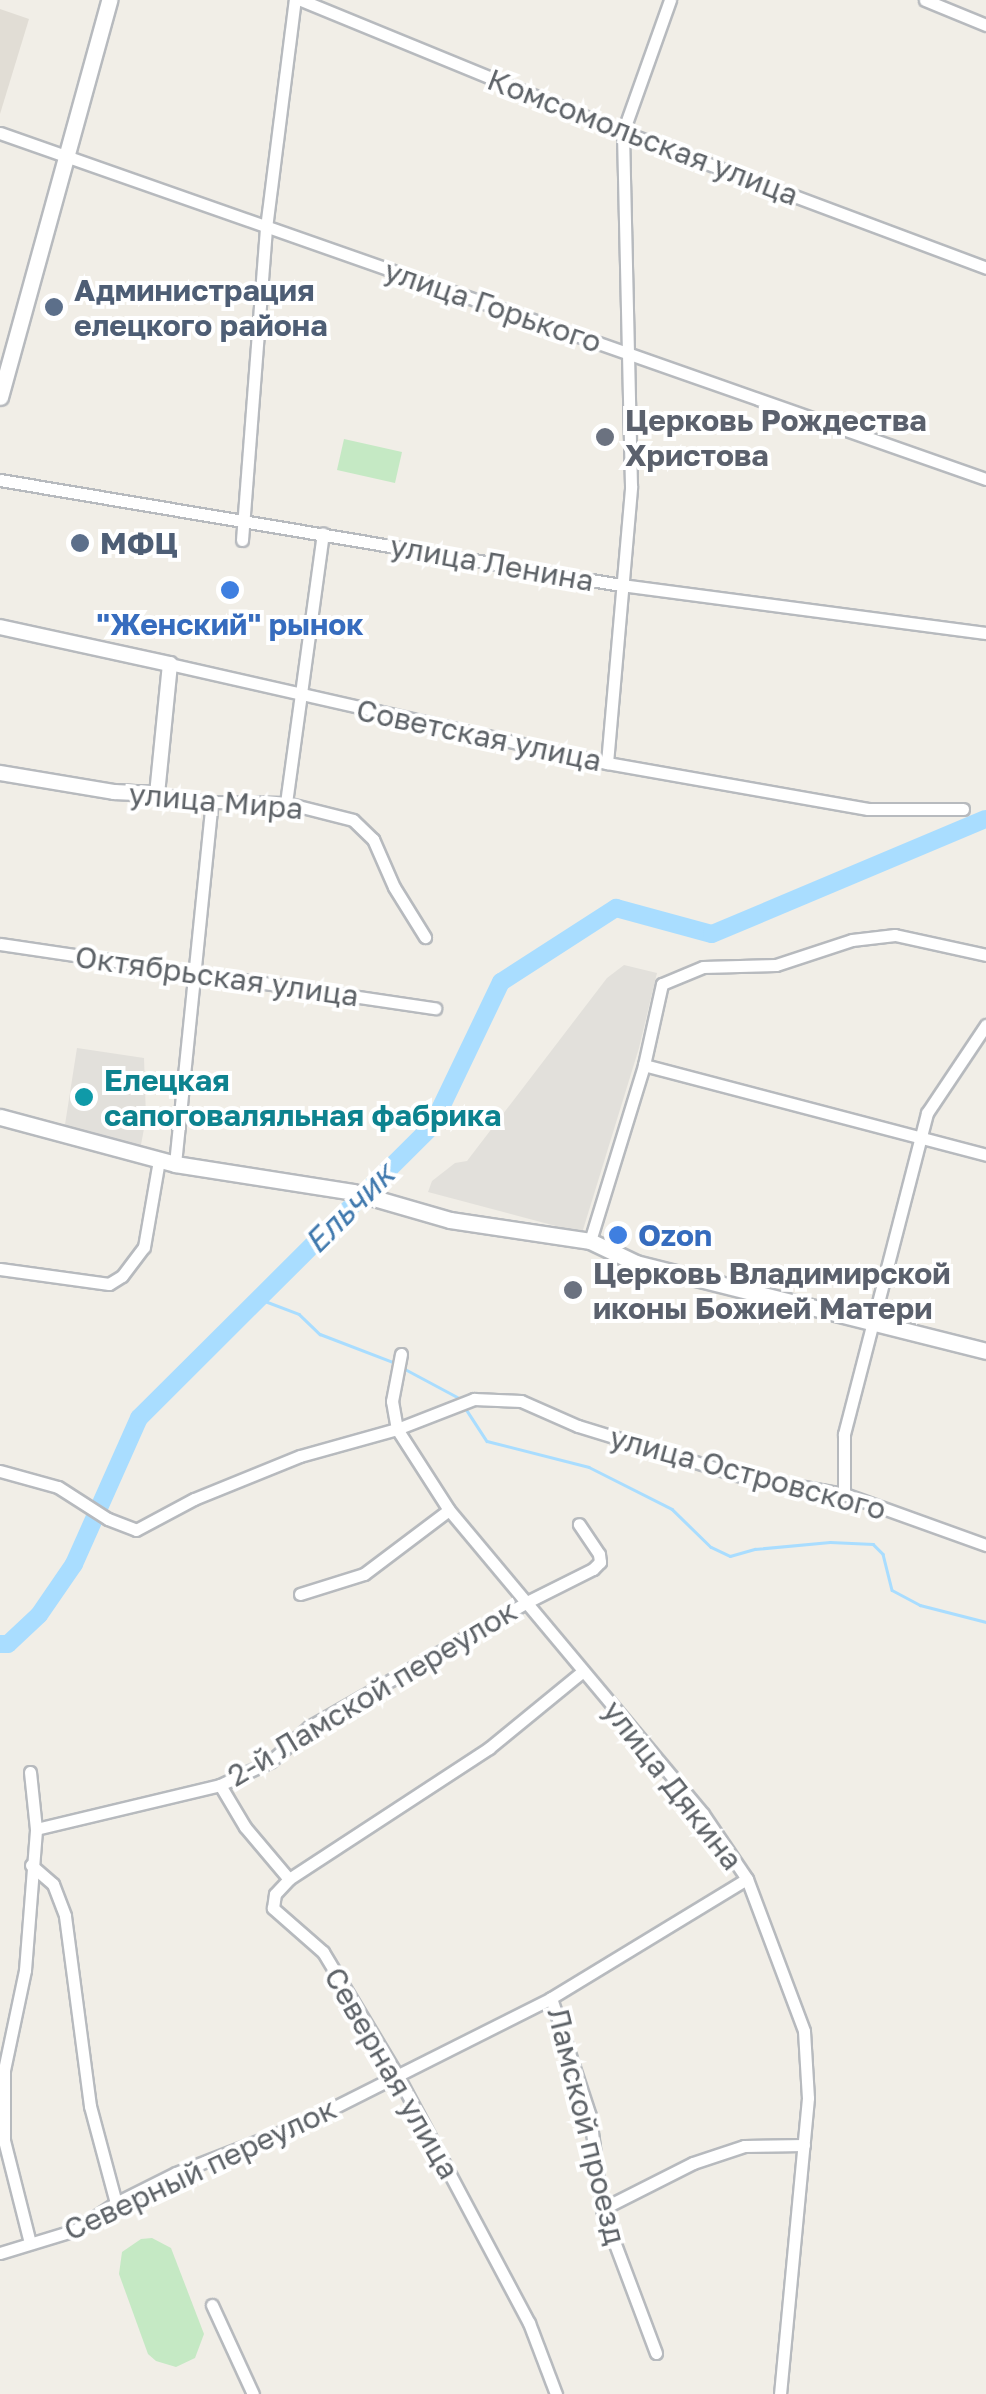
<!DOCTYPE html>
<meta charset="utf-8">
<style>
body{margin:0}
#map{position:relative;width:986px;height:2394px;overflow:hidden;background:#f1eee7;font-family:"Golos Text",sans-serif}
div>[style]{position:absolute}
.industrial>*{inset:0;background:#e2e0db}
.education>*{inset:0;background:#e1ddd5}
.green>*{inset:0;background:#c5e9c4}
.stream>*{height:2.5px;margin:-1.25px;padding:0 1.25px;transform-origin:1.25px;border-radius:1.25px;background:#a9ddff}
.river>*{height:18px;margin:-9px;padding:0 9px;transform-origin:9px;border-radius:9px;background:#a9ddff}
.roads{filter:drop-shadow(2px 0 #b7babe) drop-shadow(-2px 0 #b7babe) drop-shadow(0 2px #b7babe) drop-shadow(0 -2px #b7babe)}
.minor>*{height:11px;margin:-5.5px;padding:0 5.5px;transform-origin:5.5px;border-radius:5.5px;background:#fff}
.tertiary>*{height:14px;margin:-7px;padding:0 7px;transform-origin:7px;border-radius:7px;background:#fff}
.secondary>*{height:15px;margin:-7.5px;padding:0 7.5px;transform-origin:7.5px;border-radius:7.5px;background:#fff}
.dots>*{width:28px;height:28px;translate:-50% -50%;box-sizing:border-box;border:5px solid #fff;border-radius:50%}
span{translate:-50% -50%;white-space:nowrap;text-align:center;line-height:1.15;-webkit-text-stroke:8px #fff;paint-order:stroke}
.street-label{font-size:30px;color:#5e6368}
.service-label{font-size:30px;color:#4e5e75;font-weight:700}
.left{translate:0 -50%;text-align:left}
.worship-label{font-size:30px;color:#5b616d;font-weight:700}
.shop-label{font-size:30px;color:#366cbe;font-weight:700}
.culture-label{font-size:30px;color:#0d838f;font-weight:700}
.water-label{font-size:32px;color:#3f78ad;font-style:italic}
</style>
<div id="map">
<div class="industrial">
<div style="clip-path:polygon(624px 965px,657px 973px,639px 1048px,582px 1233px,428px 1192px,432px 1181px,455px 1163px,467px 1161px,607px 978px)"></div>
<div style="clip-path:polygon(77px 1048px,144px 1058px,146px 1118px,140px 1150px,64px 1131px)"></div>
</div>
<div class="education">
<div style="clip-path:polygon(0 9px,29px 19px,0 114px)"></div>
</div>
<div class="green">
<div style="clip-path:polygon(344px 439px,402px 452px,395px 483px,337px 470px)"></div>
<div style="clip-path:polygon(152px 2238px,171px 2248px,204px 2334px,195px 2358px,176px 2367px,156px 2361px,148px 2354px,119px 2274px,122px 2252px,141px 2239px)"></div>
</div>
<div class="stream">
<div style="left:257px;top:1298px;width:45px;rotate:20.9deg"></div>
<div style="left:299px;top:1314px;width:29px;rotate:44deg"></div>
<div style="left:320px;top:1334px;width:78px;rotate:21deg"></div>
<div style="left:405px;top:1369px;width:61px;rotate:28.2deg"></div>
<div style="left:466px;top:1409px;width:38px;rotate:57deg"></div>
<div style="left:487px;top:1441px;width:105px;rotate:14.3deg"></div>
<div style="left:589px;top:1467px;width:93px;rotate:26.8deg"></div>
<div style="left:672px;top:1509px;width:54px;rotate:44.3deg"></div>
<div style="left:711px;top:1547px;width:21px;rotate:25deg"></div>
<div style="left:730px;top:1556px;width:26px;rotate:-16deg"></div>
<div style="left:755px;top:1549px;width:75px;rotate:-5.3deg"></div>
<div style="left:830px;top:1542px;width:43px;rotate:2.7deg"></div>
<div style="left:873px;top:1544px;width:14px;rotate:45deg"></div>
<div style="left:883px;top:1554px;width:37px;rotate:76deg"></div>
<div style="left:892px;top:1590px;width:32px;rotate:28deg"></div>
<div style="left:920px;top:1605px;width:68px;rotate:14.4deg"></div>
</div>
<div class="river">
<div style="left:0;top:1644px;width:8px"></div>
<div style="left:8px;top:1644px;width:42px;rotate:-43.1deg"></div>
<div style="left:39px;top:1615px;width:62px;rotate:-55.5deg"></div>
<div style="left:74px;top:1564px;width:160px;rotate:-66deg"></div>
<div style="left:139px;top:1418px;width:414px;rotate:-44.9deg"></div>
<div style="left:432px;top:1126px;width:160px;rotate:-64.4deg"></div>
<div style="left:501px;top:982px;width:137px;rotate:-32.8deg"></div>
<div style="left:616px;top:908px;width:99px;rotate:15.2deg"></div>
<div style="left:712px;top:934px;width:297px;rotate:-22.8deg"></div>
</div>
<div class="roads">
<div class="minor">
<div style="left:301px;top:0;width:348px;rotate:22.3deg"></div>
<div style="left:623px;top:132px;width:388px;rotate:20.5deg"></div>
<div style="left:925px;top:0;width:66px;rotate:22.3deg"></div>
<div style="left:0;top:133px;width:1045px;rotate:19.34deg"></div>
<div style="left:0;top:480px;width:630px;rotate:9.6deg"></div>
<div style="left:621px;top:585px;width:368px;rotate:7.5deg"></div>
<div style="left:242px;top:540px;width:313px;rotate:-85.6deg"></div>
<div style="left:266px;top:228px;width:230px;rotate:-82.8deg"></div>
<div style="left:170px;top:664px;width:448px;rotate:12.8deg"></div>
<div style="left:607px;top:763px;width:265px;rotate:10deg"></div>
<div style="left:868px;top:809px;width:95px"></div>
<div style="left:607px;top:763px;width:278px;rotate:-85deg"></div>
<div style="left:631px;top:486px;width:354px;rotate:-91.3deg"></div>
<div style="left:623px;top:132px;width:140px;rotate:-70.4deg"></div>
<div style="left:157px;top:794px;width:56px;rotate:8.3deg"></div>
<div style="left:212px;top:802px;width:74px;rotate:0.8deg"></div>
<div style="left:286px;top:803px;width:69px;rotate:14.2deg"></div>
<div style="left:353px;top:820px;width:28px;rotate:44deg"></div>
<div style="left:373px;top:839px;width:52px;rotate:66.4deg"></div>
<div style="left:394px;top:887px;width:59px;rotate:58.2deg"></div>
<div style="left:286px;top:803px;width:272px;rotate:-82.2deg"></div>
<div style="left:0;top:944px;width:440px;rotate:8.4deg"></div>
<div style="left:644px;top:1065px;width:354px;rotate:14.7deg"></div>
<div style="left:175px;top:1164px;width:364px;rotate:-84.2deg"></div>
<div style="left:590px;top:1241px;width:184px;rotate:-72.9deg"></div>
<div style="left:644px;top:1065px;width:83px;rotate:-77.5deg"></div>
<div style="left:662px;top:984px;width:44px;rotate:-22.5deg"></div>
<div style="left:703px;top:967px;width:73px;rotate:-1.6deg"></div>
<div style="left:776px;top:965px;width:80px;rotate:-18.2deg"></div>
<div style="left:852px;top:940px;width:43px;rotate:-6.6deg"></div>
<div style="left:895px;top:935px;width:93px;rotate:12.4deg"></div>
<div style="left:0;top:1269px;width:110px;rotate:7.8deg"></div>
<div style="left:109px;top:1284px;width:15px;rotate:-32deg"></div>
<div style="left:122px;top:1276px;width:36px;rotate:-53deg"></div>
<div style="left:144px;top:1247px;width:88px;rotate:-80.2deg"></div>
<div style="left:401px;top:1354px;width:48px;rotate:100.8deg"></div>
<div style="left:392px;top:1401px;width:28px;rotate:80deg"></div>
<div style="left:397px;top:1429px;width:96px;rotate:57.3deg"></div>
<div style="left:449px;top:1510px;width:396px;rotate:50.1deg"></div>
<div style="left:703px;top:1814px;width:78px;rotate:55.9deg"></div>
<div style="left:747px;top:1879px;width:162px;rotate:69.4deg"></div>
<div style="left:804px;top:2031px;width:67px;rotate:86.6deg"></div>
<div style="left:808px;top:2098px;width:297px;rotate:95.4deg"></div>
<div style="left:0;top:1471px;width:60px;rotate:15.4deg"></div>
<div style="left:58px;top:1487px;width:59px;rotate:32.6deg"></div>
<div style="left:108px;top:1519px;width:30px;rotate:21deg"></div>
<div style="left:136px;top:1530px;width:66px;rotate:-28.1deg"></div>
<div style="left:194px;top:1499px;width:114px;rotate:-22.1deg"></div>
<div style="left:300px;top:1456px;width:101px;rotate:-15.6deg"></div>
<div style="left:397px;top:1429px;width:83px;rotate:-21.3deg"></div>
<div style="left:474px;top:1399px;width:47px;rotate:2.4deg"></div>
<div style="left:521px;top:1401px;width:62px;rotate:23.7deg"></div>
<div style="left:578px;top:1426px;width:166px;rotate:17.1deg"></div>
<div style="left:737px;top:1475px;width:109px;rotate:10.1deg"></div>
<div style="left:844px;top:1494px;width:151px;rotate:19.8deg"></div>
<div style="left:844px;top:1494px;width:60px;rotate:-90deg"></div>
<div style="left:844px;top:1434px;width:332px;rotate:-75.5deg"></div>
<div style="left:927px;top:1113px;width:106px;rotate:-56.2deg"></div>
<div style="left:300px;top:1594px;width:67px;rotate:-17.4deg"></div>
<div style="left:364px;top:1574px;width:106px;rotate:-37deg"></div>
<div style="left:30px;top:1772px;width:57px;rotate:84deg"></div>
<div style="left:220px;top:1785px;width:49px;rotate:59.2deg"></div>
<div style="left:245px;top:1827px;width:68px;rotate:49.8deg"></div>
<div style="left:31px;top:1865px;width:29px;rotate:41deg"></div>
<div style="left:53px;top:1884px;width:34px;rotate:69deg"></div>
<div style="left:65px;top:1916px;width:192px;rotate:82.5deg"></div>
<div style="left:90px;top:2106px;width:100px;rotate:75deg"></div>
<div style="left:602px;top:2209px;width:102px;rotate:-26.8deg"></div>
<div style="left:693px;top:2163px;width:54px;rotate:-18.4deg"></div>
<div style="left:744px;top:2146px;width:60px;rotate:-1deg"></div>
<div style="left:30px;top:2243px;width:106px;rotate:-104.2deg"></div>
<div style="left:4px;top:2140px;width:70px;rotate:-90deg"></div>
<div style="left:4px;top:2070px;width:102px;rotate:-78.1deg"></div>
<div style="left:25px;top:1970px;width:141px;rotate:-85.5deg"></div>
<div style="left:36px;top:1829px;width:189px;rotate:-13.4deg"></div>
<div style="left:220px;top:1785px;width:56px;rotate:-25.2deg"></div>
<div style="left:271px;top:1761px;width:51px;rotate:-41.8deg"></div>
<div style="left:309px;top:1727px;width:251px;rotate:-29.8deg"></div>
<div style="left:527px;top:1602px;width:74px;rotate:-26.6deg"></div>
<div style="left:593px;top:1569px;width:10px;rotate:-45deg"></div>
<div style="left:600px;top:1562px;width:8px;rotate:-97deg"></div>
<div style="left:599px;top:1554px;width:36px;rotate:-124deg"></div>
<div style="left:0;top:2253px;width:78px;rotate:-17deg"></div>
<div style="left:75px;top:2230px;width:49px;rotate:-33.4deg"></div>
<div style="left:116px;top:2203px;width:67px;rotate:-26.6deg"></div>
<div style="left:176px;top:2173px;width:132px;rotate:-21.3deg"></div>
<div style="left:299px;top:2125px;width:282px;rotate:-26.7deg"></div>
<div style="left:212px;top:2305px;width:98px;rotate:65.3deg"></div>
<div style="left:656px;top:2353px;width:154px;rotate:-110.6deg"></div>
<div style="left:602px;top:2209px;width:94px;rotate:-97.4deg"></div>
<div style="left:590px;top:2116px;width:124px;rotate:-108.3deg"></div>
<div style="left:551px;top:1998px;width:229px;rotate:-31.3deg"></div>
<div style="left:556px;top:2394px;width:76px;rotate:-110.8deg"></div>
<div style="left:529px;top:2323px;width:281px;rotate:-118deg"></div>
<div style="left:397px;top:2075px;width:144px;rotate:-121deg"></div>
<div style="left:323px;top:1952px;width:67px;rotate:-138.7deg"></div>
<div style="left:273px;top:1908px;width:14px;rotate:-82deg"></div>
<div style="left:275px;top:1894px;width:21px;rotate:-47deg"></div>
<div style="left:289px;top:1879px;width:239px;rotate:-33.2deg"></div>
<div style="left:489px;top:1748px;width:120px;rotate:-39.3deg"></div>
</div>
<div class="tertiary">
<div style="left:0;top:627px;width:174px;rotate:12.3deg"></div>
<div style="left:170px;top:664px;width:131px;rotate:95.7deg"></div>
<div style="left:157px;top:794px;width:43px;rotate:-177.3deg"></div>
<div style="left:114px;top:792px;width:116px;rotate:-170.5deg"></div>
</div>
<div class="secondary">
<div style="left:0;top:397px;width:412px;rotate:-74.6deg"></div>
<div style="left:0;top:1117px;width:181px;rotate:15deg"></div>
<div style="left:175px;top:1164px;width:180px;rotate:8.9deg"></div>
<div style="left:353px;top:1192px;width:101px;rotate:16.1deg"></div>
<div style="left:450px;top:1220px;width:142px;rotate:8.5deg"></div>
<div style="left:590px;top:1241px;width:51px;rotate:25.6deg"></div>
<div style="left:636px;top:1263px;width:361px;rotate:14.1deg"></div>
</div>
</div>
<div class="dots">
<div style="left:54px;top:307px;background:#5c6f8a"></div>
<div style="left:605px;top:437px;background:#6b7280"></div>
<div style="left:80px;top:543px;background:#5c6f8a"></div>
<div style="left:230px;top:590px;background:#3f7fe0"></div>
<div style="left:84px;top:1097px;background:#0f9aa8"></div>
<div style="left:618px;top:1235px;background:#3f7fe0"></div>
<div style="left:573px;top:1290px;background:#6b7280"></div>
</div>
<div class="street-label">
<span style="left:643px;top:137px;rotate:21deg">Комсомольская улица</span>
<span style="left:493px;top:306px;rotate:19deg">улица Горького</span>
<span style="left:492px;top:563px;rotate:10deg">улица Ленина</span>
<span style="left:479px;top:735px;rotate:12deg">Советская улица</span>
<span style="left:216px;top:801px;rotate:5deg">улица Мира</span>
<span style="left:217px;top:976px;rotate:8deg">Октябрьская улица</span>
<span style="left:748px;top:1473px;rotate:15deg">улица Островского</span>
<span style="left:372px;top:1693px;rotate:-31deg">2-й Ламской переулок</span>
<span style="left:673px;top:1785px;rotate:52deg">улица Дякина</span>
<span style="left:392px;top:2073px;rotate:60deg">Северная улица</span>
<span style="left:587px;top:2126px;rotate:76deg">Ламской проезд</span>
<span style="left:200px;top:2169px;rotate:-25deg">Северный переулок</span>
</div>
<div class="service-label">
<span class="left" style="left:74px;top:307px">Администрация<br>елецкого района</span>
<span class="left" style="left:100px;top:543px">МФЦ</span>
</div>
<div class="worship-label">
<span class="left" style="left:625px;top:437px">Церковь Рождества<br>Христова</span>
<span class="left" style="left:593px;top:1290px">Церковь Владимирской<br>иконы Божией Матери</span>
</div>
<div class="shop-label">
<span style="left:230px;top:624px">"Женский" рынок</span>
<span class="left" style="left:638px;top:1235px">Ozon</span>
</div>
<div class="culture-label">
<span class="left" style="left:104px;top:1097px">Елецкая<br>сапоговаляльная фабрика</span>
</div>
<div class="water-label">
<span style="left:349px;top:1208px;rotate:-45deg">Ельчик</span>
</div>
</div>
